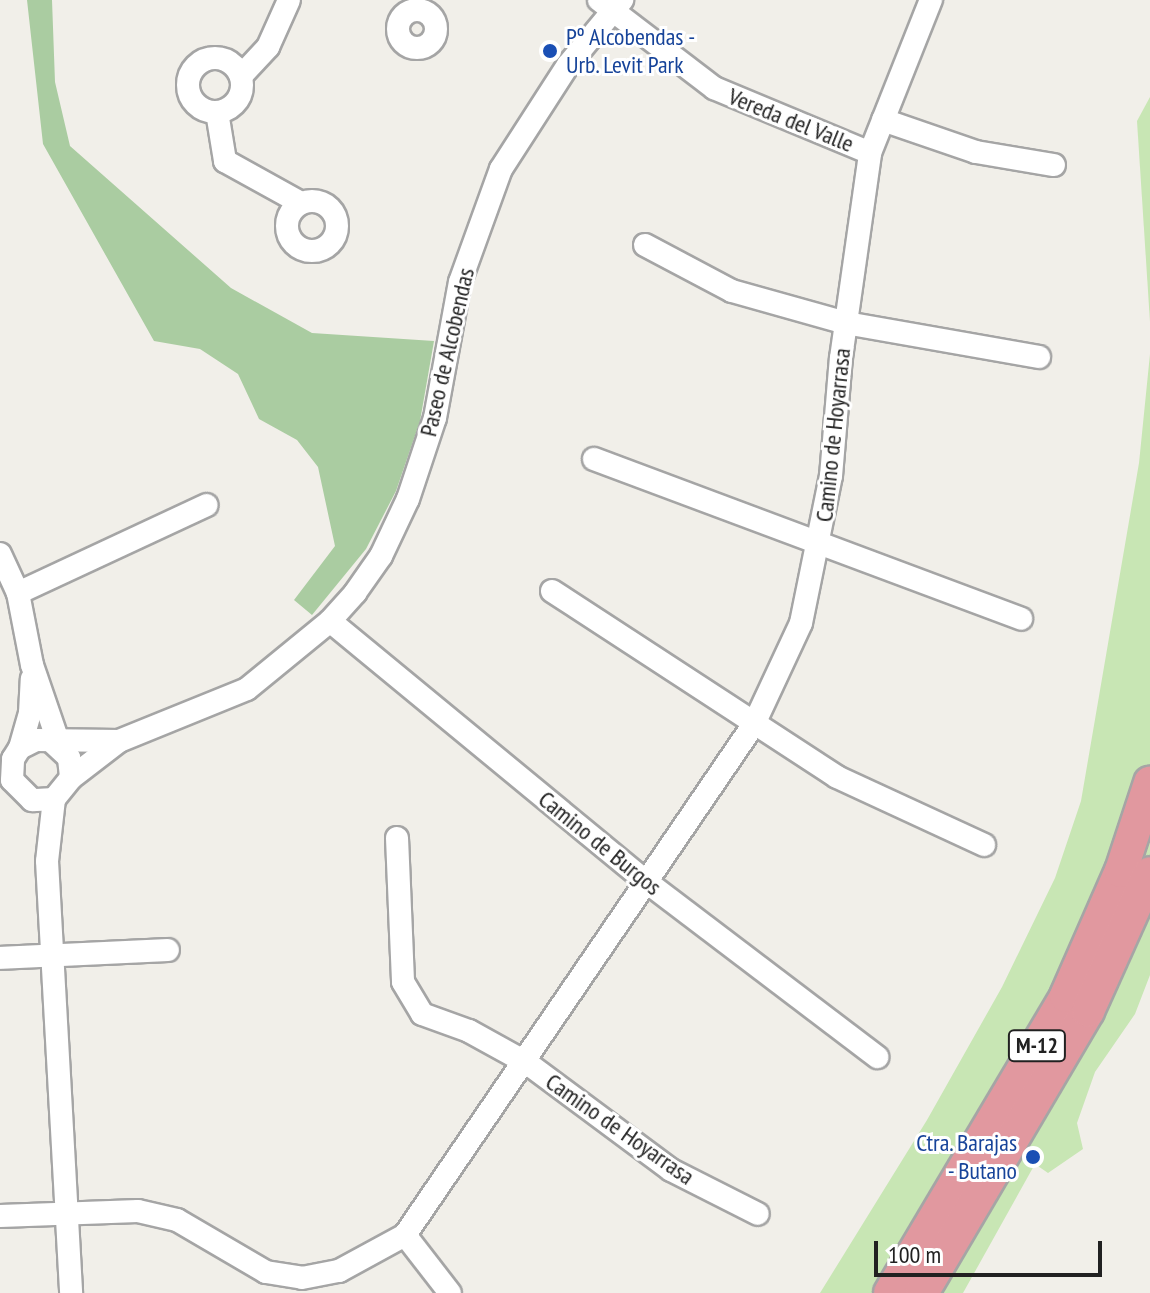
<!DOCTYPE html>
<meta charset="utf-8">
<style>
body{margin:0}
#map{position:relative;width:1150px;height:1293px;overflow:hidden;background:#f1efe9;font-family:"PT Sans Narrow",sans-serif}
div>[style]{position:absolute}
.grass>*{inset:0;background:#c8e6b4}
.forest>*{inset:0;background:#aacca1}
.roads{filter:drop-shadow(2px 0 #a5a5a5) drop-shadow(-2px 0 #a5a5a5) drop-shadow(0 2px #a5a5a5) drop-shadow(0 -2px #a5a5a5)}
.minor>*{height:22px;margin:-11px;padding:0 11px;transform-origin:11px;border-radius:11px;background:#fff}
.minor>.ring{margin:-11px;padding:0;box-sizing:content-box;background:none;border:22px solid #fff;border-radius:50%}
.highway>*{height:32px;margin:-16px;padding:0 16px;transform-origin:16px;border-radius:16px;background:#e1989f}
.dots>*{width:22px;height:22px;translate:-50% -50%;box-sizing:border-box;border:4px solid #fff;border-radius:50%}
span{translate:-50% -50%;white-space:nowrap;text-align:center;line-height:1.15;-webkit-text-stroke:6px #fff;paint-order:stroke}
.shield-label span{padding:2px 6px;background:#fff;border:2px solid;border-radius:6px;-webkit-text-stroke-width:0}
.shield-label{font-size:22px;color:#212121;font-weight:700}
.transit-label{font-size:24px;color:#164399}
.left{translate:0 -50%;text-align:left}
.right{translate:-100% -50%;text-align:right}
.street-label{font-size:24px;color:#212121}
.scale{position:absolute;left:874px;top:1241px;width:228px;height:36px;box-sizing:border-box;border:4px solid #212121;border-top:0;padding-left:10px;font-size:24px;line-height:28px;white-space:nowrap;color:#212121;-webkit-text-stroke:6px #fff;paint-order:stroke}
</style>
<div id="map">
<div class="grass">
<div style="clip-path:polygon(1150px 97px,1150px 322px,1137px 121px)"></div>
<div style="clip-path:polygon(1150px 354px,1150px 975px,1135px 1014px,1095px 1072px,1077px 1123px,1083px 1149px,1048px 1173px,1035px 1164px,963px 1293px,820px 1293px,927px 1120px,1002px 987px,1055px 878px,1081px 801px,1139px 463px)"></div>
</div>
<div class="forest">
<div style="clip-path:polygon(27px 0,52px 0,55px 82px,70px 146px,231px 288px,312px 333px,434px 341px,420px 421px,396px 491px,366px 549px,312px 615px,294px 600px,335px 546px,318px 467px,297px 440px,259px 419px,238px 374px,200px 349px,154px 341px,43px 144px)"></div>
</div>
<div class="roads">
<div class="minor">
<div style="left:599px;top:0;width:145px;rotate:37.4deg"></div>
<div style="left:714px;top:88px;width:169px;rotate:22.6deg"></div>
<div class="ring" style="left:398px;top:10px;width:16px;height:16px"></div>
<div class="ring" style="left:188px;top:58px;width:32px;height:32px"></div>
<div style="left:241px;top:76px;width:40px;rotate:-47deg"></div>
<div style="left:268px;top:47px;width:51px;rotate:-65.9deg"></div>
<div style="left:217px;top:112px;width:50px;rotate:80.7deg"></div>
<div style="left:225px;top:161px;width:87px;rotate:28.9deg"></div>
<div style="left:883px;top:120px;width:98px;rotate:19deg"></div>
<div style="left:976px;top:152px;width:79px;rotate:9.5deg"></div>
<div class="ring" style="left:287px;top:201px;width:28px;height:28px"></div>
<div style="left:645px;top:245px;width:98px;rotate:27.9deg"></div>
<div style="left:732px;top:291px;width:118px;rotate:15.7deg"></div>
<div style="left:846px;top:323px;width:196px;rotate:10deg"></div>
<div style="left:594px;top:459px;width:456px;rotate:20.5deg"></div>
<div style="left:0;top:554px;width:43px;rotate:65.2deg"></div>
<div style="left:18px;top:593px;width:73px;rotate:79deg"></div>
<div style="left:32px;top:665px;width:87px;rotate:71.1deg"></div>
<div style="left:552px;top:591px;width:340px;rotate:33.1deg"></div>
<div style="left:837px;top:777px;width:162px;rotate:24.8deg"></div>
<div style="left:18px;top:593px;width:208px;rotate:-25deg"></div>
<div style="left:330px;top:621px;width:407px;rotate:39.5deg"></div>
<div style="left:644px;top:880px;width:293px;rotate:37.2deg"></div>
<div style="left:51px;top:741px;width:25px;rotate:43deg"></div>
<div style="left:69px;top:758px;width:20px;rotate:84deg"></div>
<div style="left:71px;top:778px;width:27px;rotate:129deg"></div>
<div style="left:54px;top:799px;width:22px;rotate:177deg"></div>
<div style="left:32px;top:800px;width:28px;rotate:-135deg"></div>
<div style="left:12px;top:780px;width:21px;rotate:-87deg"></div>
<div style="left:13px;top:759px;width:13px;rotate:-58deg"></div>
<div style="left:20px;top:748px;width:18px;rotate:-27deg"></div>
<div style="left:36px;top:740px;width:83px;rotate:0.7deg"></div>
<div style="left:119px;top:741px;width:138px;rotate:-22.1deg"></div>
<div style="left:247px;top:689px;width:107px;rotate:-39.3deg"></div>
<div style="left:330px;top:621px;width:38px;rotate:-48deg"></div>
<div style="left:355px;top:593px;width:45px;rotate:-54.9deg"></div>
<div style="left:381px;top:556px;width:63px;rotate:-64.7deg"></div>
<div style="left:408px;top:499px;width:85px;rotate:-71.6deg"></div>
<div style="left:435px;top:418px;width:138px;rotate:-79.6deg"></div>
<div style="left:460px;top:282px;width:120px;rotate:-70.1deg"></div>
<div style="left:501px;top:169px;width:124px;rotate:-57.2deg"></div>
<div style="left:568px;top:65px;width:85px;rotate:-50.3deg"></div>
<div style="left:20px;top:748px;width:36px;rotate:-74deg"></div>
<div style="left:30px;top:713px;width:34px;rotate:-87deg"></div>
<div style="left:71px;top:778px;width:59px;rotate:-37.5deg"></div>
<div style="left:54px;top:799px;width:62px;rotate:96.4deg"></div>
<div style="left:47px;top:861px;width:433px;rotate:86.8deg"></div>
<div style="left:397px;top:838px;width:144px;rotate:87.6deg"></div>
<div style="left:403px;top:982px;width:37px;rotate:59deg"></div>
<div style="left:422px;top:1014px;width:50px;rotate:19.9deg"></div>
<div style="left:469px;top:1031px;width:66px;rotate:28.9deg"></div>
<div style="left:527px;top:1063px;width:179px;rotate:36.6deg"></div>
<div style="left:671px;top:1170px;width:97px;rotate:26.8deg"></div>
<div style="left:0;top:958px;width:168px;rotate:-2.7deg"></div>
<div style="left:0;top:1216px;width:138px;rotate:-2.1deg"></div>
<div style="left:138px;top:1211px;width:40px;rotate:13deg"></div>
<div style="left:177px;top:1220px;width:103px;rotate:30.3deg"></div>
<div style="left:266px;top:1272px;width:36px;rotate:9deg"></div>
<div style="left:302px;top:1278px;width:38px;rotate:-11deg"></div>
<div style="left:339px;top:1271px;width:75px;rotate:-28.6deg"></div>
<div style="left:405px;top:1235px;width:619px;rotate:-55.67deg"></div>
<div style="left:754px;top:724px;width:111px;rotate:-65deg"></div>
<div style="left:801px;top:623px;width:150px;rotate:-78.5deg"></div>
<div style="left:831px;top:476px;width:118px;rotate:-85.2deg"></div>
<div style="left:841px;top:358px;width:207px;rotate:-81.9deg"></div>
<div style="left:870px;top:153px;width:165px;rotate:-68.3deg"></div>
<div style="left:405px;top:1235px;width:73px;rotate:52.2deg"></div>
</div>
<div class="highway">
<div style="left:890px;top:1293px;width:345px;rotate:-59.3deg"></div>
<div style="left:1066px;top:996px;width:137px;rotate:-66.3deg"></div>
<div style="left:1121px;top:871px;width:93px;rotate:-71.8deg"></div>
<div style="left:922px;top:1293px;width:327px;rotate:-59.5deg"></div>
<div style="left:1088px;top:1011px;width:151px;rotate:-65.8deg"></div>
</div>
</div>
<div class="dots">
<div style="left:550px;top:51px;background:#1a4fb4"></div>
<div style="left:1033px;top:1157px;background:#1a4fb4"></div>
</div>
<div class="shield-label">
<span style="left:1037px;top:1046px">M-12</span>
</div>
<div class="transit-label">
<span class="left" style="left:566px;top:51px">Pº Alcobendas -<br>Urb. Levit Park</span>
<span class="right" style="left:1017px;top:1157px">Ctra. Barajas<br>- Butano</span>
</div>
<div class="street-label">
<span style="left:791px;top:120px;rotate:22deg">Vereda del Valle</span>
<span style="left:447px;top:352px;rotate:-77deg">Paseo de Alcobendas</span>
<span style="left:833px;top:435px;rotate:-84deg">Camino de Hoyarrasa</span>
<span style="left:600px;top:843px;rotate:39deg">Camino de Burgos</span>
<span style="left:620px;top:1129px;rotate:35deg">Camino de Hoyarrasa</span>
</div>
<div class="scale">100 m</div>
</div>
